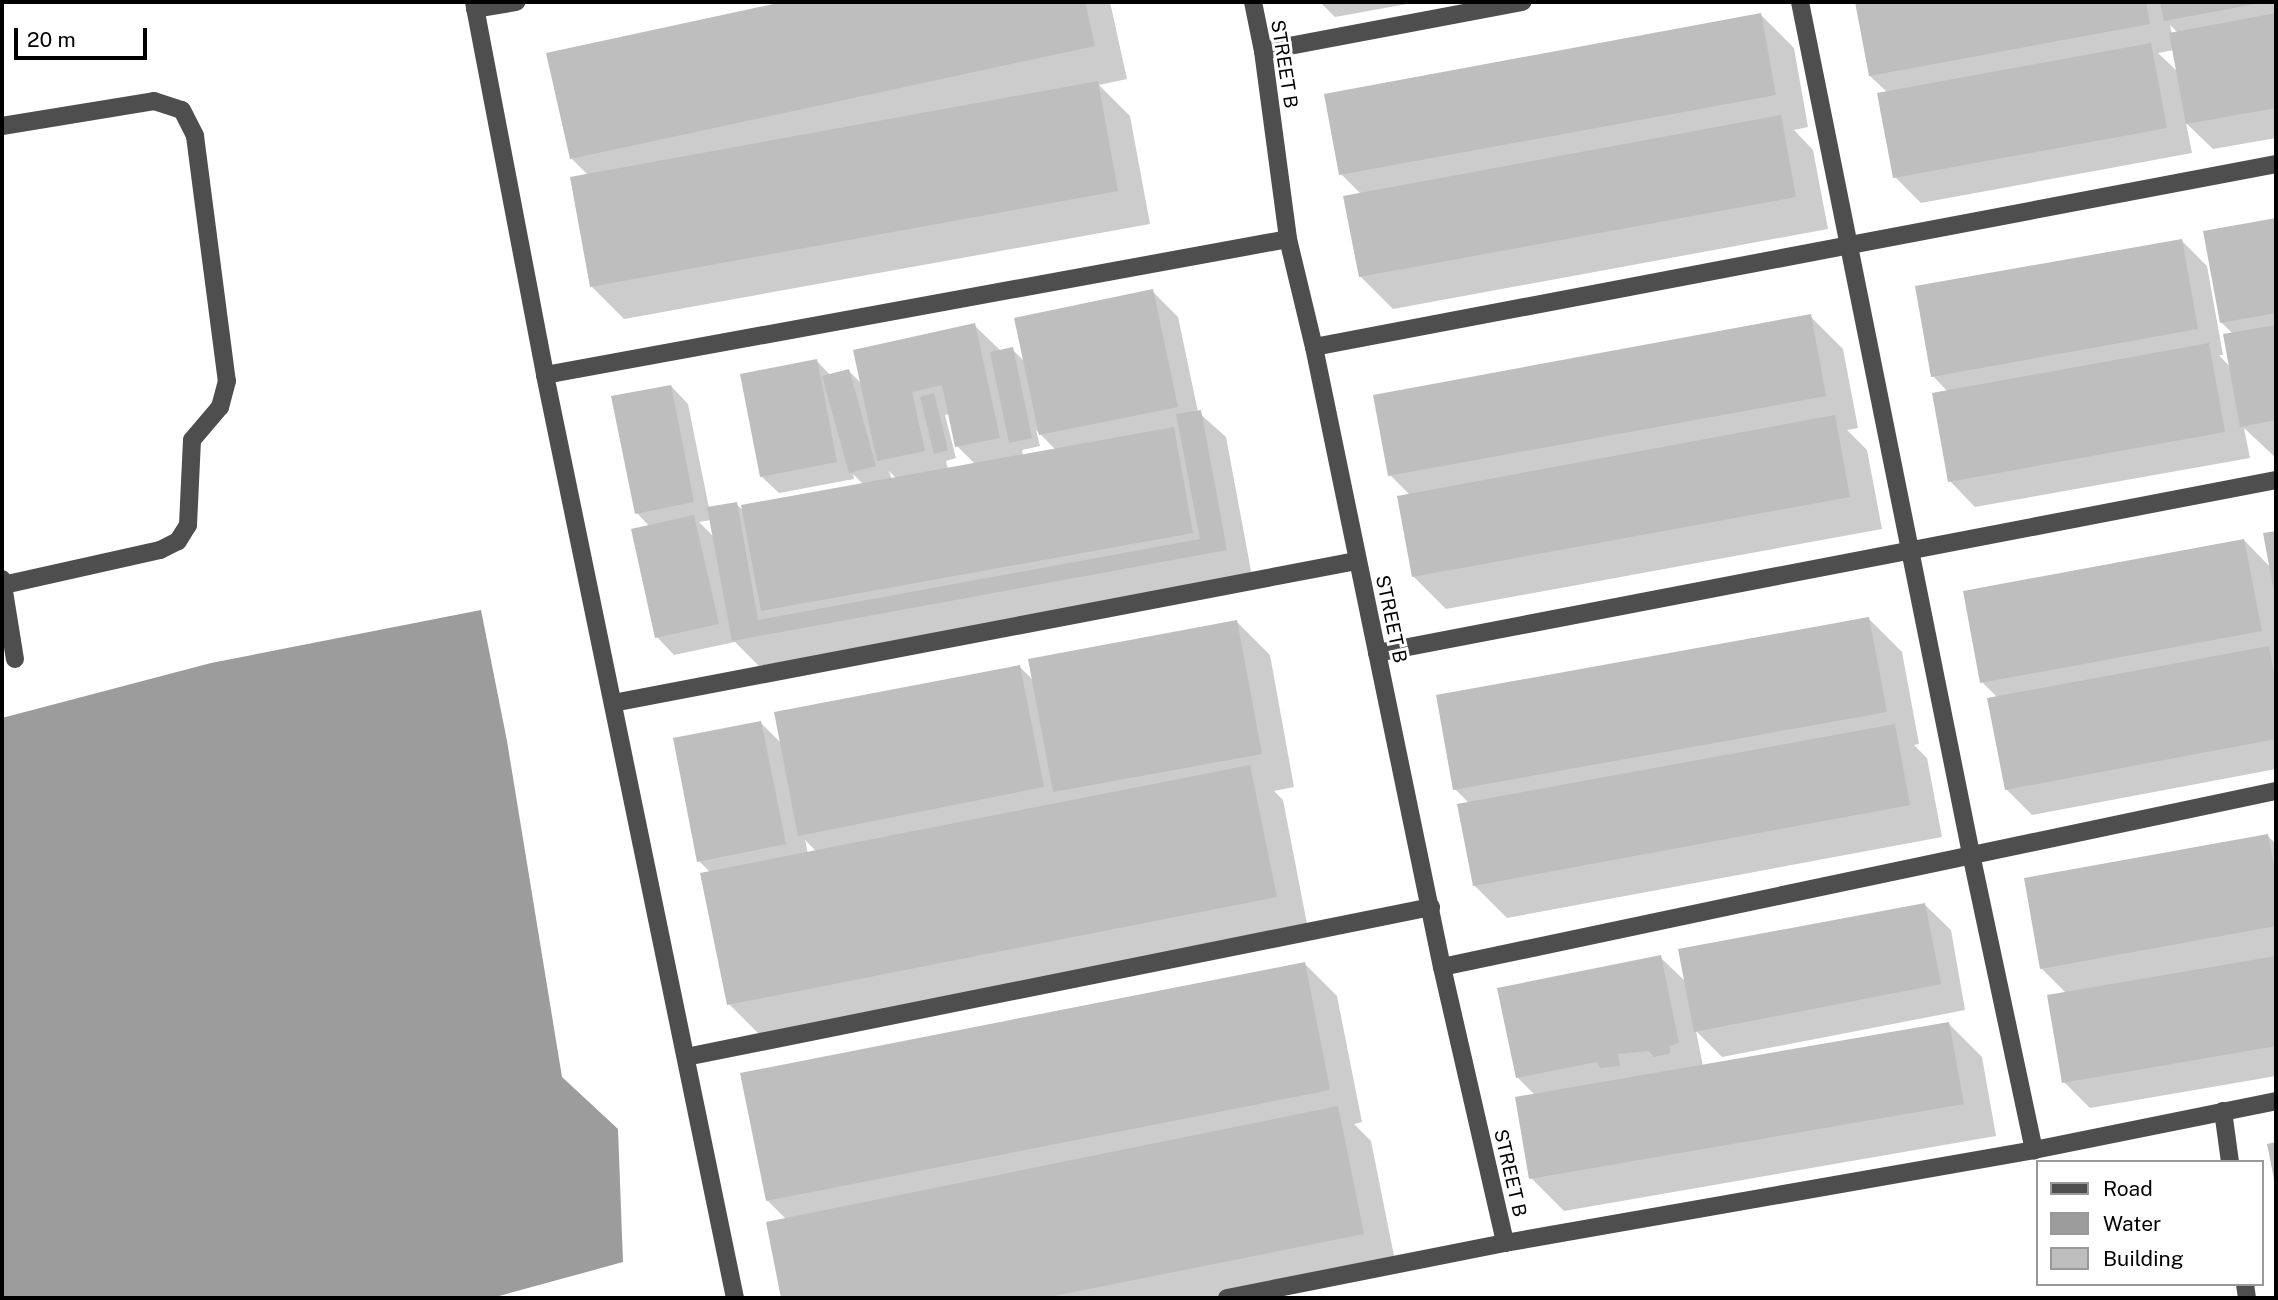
<!DOCTYPE html>
<style>
body{margin:0}
#map{position:relative;width:2278px;height:1300px;overflow:hidden;background:#fff;font-family:"Public Sans",sans-serif}
div>[style]{position:absolute}
.water>*{inset:0;background:#9c9c9c}
.shadow>*{inset:0;background:#0003}
.building>*{inset:0;background:#bebebe}
.minor>*{height:18px;margin:-9px;padding:0 9px;transform-origin:9px;border-radius:9px;background:#4e4e4e}
span{translate:-50% -50%;white-space:nowrap;text-align:center;line-height:1.15;-webkit-text-stroke:6px #fff;paint-order:stroke}
.street-label{font-size:19px;color:#000}
.frame{position:absolute;inset:0;border:4px solid #000;pointer-events:none}
.legend{position:absolute;left:2036px;top:1160px;width:228px;height:126px;box-sizing:border-box;background:#fff;border:2px solid #999;margin:0;padding:9px 12px;list-style:none;font-size:21px;color:#000}
.legend li{display:flex;align-items:center;gap:14px;height:35px}
.legend b{width:35px;border:2px solid #999}
.scale{position:absolute;left:14px;top:28px;width:133px;height:32px;box-sizing:border-box;border:4px solid #000;border-top:0;padding-left:9px;font-size:21px;line-height:24px;white-space:nowrap;color:#000;-webkit-text-stroke:5px #fff;paint-order:stroke}
</style>
<div id="map">
<div class="water">
<div style="clip-path:polygon(481px 610px,507px 741px,562px 1077px,618px 1129px,623px 1262px,492px 1298px,3px 1298px,2px 718px,211px 663px)"></div>
</div>
<div class="shadow">
<div style="clip-path:polygon(791px 2px,1110px 2px,1127px 79px,1099px 85px,1130px 116px,1150px 224px,624px 319px,591px 286px,588px 175px,571px 158px,548px 54px)"></div>
<div style="clip-path:polygon(1320px 2px,1418px 2px,1335px 17px)"></div>
<div style="clip-path:polygon(evenodd,1856px 2px,2276px 2px,2276px 138px,2213px 149px,2186px 123px,2192px 153px,1921px 203px,1895px 177px,1888px 93px,1870px 76px,1856px 2px,2170px 25px,2178px 33px,2172px 34px,2170px 25px,1856px 2px,2174px 50px,2178px 72px,2158px 53px,2174px 50px)"></div>
<div style="clip-path:polygon(1761px 15px,1794px 48px,1808px 127px,1794px 130px,1813px 150px,1828px 229px,1393px 309px,1360px 276px,1361px 194px,1341px 174px)"></div>
<div style="clip-path:polygon(2276px 219px,2276px 458px,2244px 428px,2250px 458px,1975px 507px,1950px 481px,1948px 392px,1933px 376px,2181px 240px,2207px 266px,2223px 355px,2219px 355px,2231px 368px,2233px 334px,2221px 322px,2205px 233px)"></div>
<div style="clip-path:polygon(evenodd,1152px 291px,1178px 317px,1198px 412px,1226px 437px,1252px 576px,759px 666px,735px 642px,674px 655px,657px 637px,650px 527px,637px 513px,671px 386px,688px 404px,709px 508px,736px 504px,744px 511px,864px 485px,853px 474px,854px 479px,779px 493px,761px 476px,817px 361px,831px 376px,849px 371px,862px 384px,974px 325px,1001px 351px,1012px 349px,1025px 362px,1152px 291px,950px 414px,957px 446px,976px 465px,948px 470px,946px 461px,956px 458px,945px 415px,950px 414px,1152px 291px,1036px 430px,1056px 450px,1023px 456px,1022px 450px,1040px 446px,1036px 430px,1152px 291px,889px 471px,897px 479px,892px 480px,889px 471px,1152px 291px,711px 520px,714px 537px,699px 522px,711px 520px)"></div>
<div style="clip-path:polygon(1810px 316px,1843px 349px,1858px 428px,1847px 430px,1867px 450px,1882px 529px,1446px 609px,1413px 576px,1410px 495px,1390px 475px)"></div>
<div style="clip-path:polygon(2276px 533px,2276px 769px,2032px 815px,2006px 789px,1998px 698px,1982px 682px,2244px 540px,2271px 568px,2265px 535px)"></div>
<div style="clip-path:polygon(1869px 619px,1902px 652px,1919px 744px,1914px 745px,1927px 758px,1942px 837px,1507px 918px,1474px 885px,1469px 803px,1455px 789px)"></div>
<div style="clip-path:polygon(evenodd,1237px 622px,1270px 655px,1294px 787px,1274px 791px,1283px 800px,1308px 929px,762px 1037px,729px 1004px,711px 873px,699px 861px,761px 723px,782px 744px,1019px 666px,1034px 681px,1237px 622px,805px 840px,817px 852px,808px 854px,805px 840px)"></div>
<div style="clip-path:polygon(2268px 836px,2276px 844px,2276px 1076px,2090px 1108px,2064px 1082px,2067px 994px,2041px 968px)"></div>
<div style="clip-path:polygon(1925px 905px,1951px 930px,1965px 1010px,1722px 1057px,1696px 1031px,1703px 1066px,1949px 1024px,1982px 1057px,1996px 1136px,1564px 1211px,1531px 1178px,1535px 1095px,1517px 1077px,1660px 957px,1687px 983px)"></div>
<div style="clip-path:polygon(1304px 963px,1337px 996px,1362px 1122px,1354px 1124px,1371px 1141px,1396px 1266px,1237px 1298px,783px 1298px,768px 1223px,786px 1219px,767px 1200px)"></div>
</div>
<div class="building">
<div style="clip-path:polygon(783px 2px,1085px 2px,1095px 46px,570px 159px,546px 53px)"></div>
<div style="clip-path:polygon(1855px 2px,2146px 2px,2150px 24px,1869px 76px)"></div>
<div style="clip-path:polygon(2160px 2px,2261px 2px,2261px 3px,2164px 21px)"></div>
<div style="clip-path:polygon(1761px 13px,1776px 95px,1339px 175px,1324px 94px)"></div>
<div style="clip-path:polygon(2276px 13px,2276px 108px,2186px 124px,2169px 33px)"></div>
<div style="clip-path:polygon(2151px 43px,2167px 128px,1893px 178px,1877px 93px)"></div>
<div style="clip-path:polygon(1098px 81px,1118px 191px,590px 287px,570px 177px)"></div>
<div style="clip-path:polygon(1781px 115px,1796px 197px,1359px 277px,1343px 196px)"></div>
<div style="clip-path:polygon(2276px 218px,2276px 313px,2220px 323px,2203px 231px)"></div>
<div style="clip-path:polygon(2182px 239px,2198px 329px,1931px 377px,1915px 286px)"></div>
<div style="clip-path:polygon(1153px 289px,1178px 407px,1039px 435px,1014px 318px)"></div>
<div style="clip-path:polygon(1811px 314px,1826px 396px,1388px 476px,1373px 395px)"></div>
<div style="clip-path:polygon(975px 323px,1000px 438px,955px 447px,942px 385px,912px 392px,925px 451px,877px 461px,853px 350px)"></div>
<div style="clip-path:polygon(2276px 325px,2276px 420px,2240px 427px,2223px 334px)"></div>
<div style="clip-path:polygon(2209px 343px,2225px 432px,1948px 482px,1932px 393px)"></div>
<div style="clip-path:polygon(1013px 347px,1032px 438px,1009px 443px,990px 352px)"></div>
<div style="clip-path:polygon(817px 359px,837px 462px,760px 477px,740px 374px)"></div>
<div style="clip-path:polygon(849px 369px,876px 466px,849px 473px,822px 376px)"></div>
<div style="clip-path:polygon(671px 385px,694px 502px,635px 514px,611px 396px)"></div>
<div style="clip-path:polygon(934px 393px,948px 450px,934px 454px,920px 397px)"></div>
<div style="clip-path:polygon(1201px 410px,1227px 550px,732px 641px,707px 507px,737px 502px,758px 620px,1200px 539px,1176px 414px)"></div>
<div style="clip-path:polygon(1835px 415px,1850px 497px,1412px 577px,1397px 496px)"></div>
<div style="clip-path:polygon(1174px 427px,1193px 533px,761px 611px,741px 505px)"></div>
<div style="clip-path:polygon(694px 515px,719px 624px,655px 638px,631px 529px)"></div>
<div style="clip-path:polygon(2276px 531px,2276px 597px,2275px 597px,2263px 533px)"></div>
<div style="clip-path:polygon(2244px 539px,2262px 631px,1980px 683px,1963px 591px)"></div>
<div style="clip-path:polygon(1869px 617px,1887px 712px,1453px 790px,1436px 695px)"></div>
<div style="clip-path:polygon(1237px 620px,1262px 754px,1053px 792px,1028px 659px)"></div>
<div style="clip-path:polygon(2269px 646px,2276px 685px,2276px 739px,2005px 790px,1987px 698px)"></div>
<div style="clip-path:polygon(1020px 665px,1044px 787px,798px 836px,774px 712px)"></div>
<div style="clip-path:polygon(761px 721px,786px 844px,697px 862px,673px 738px)"></div>
<div style="clip-path:polygon(1895px 724px,1910px 805px,1473px 886px,1457px 804px)"></div>
<div style="clip-path:polygon(1250px 765px,1277px 897px,727px 1005px,700px 873px)"></div>
<div style="clip-path:polygon(2268px 834px,2276px 877px,2276px 926px,2040px 969px,2024px 878px)"></div>
<div style="clip-path:polygon(1925px 903px,1941px 984px,1694px 1032px,1678px 949px)"></div>
<div style="clip-path:polygon(1661px 955px,1679px 1043px,1669px 1046px,1671px 1053px,1654px 1057px,1649px 1051px,1618px 1054px,1620px 1066px,1600px 1068px,1596px 1062px,1516px 1078px,1497px 988px)"></div>
<div style="clip-path:polygon(2276px 956px,2276px 1046px,2062px 1083px,2047px 995px)"></div>
<div style="clip-path:polygon(1305px 962px,1330px 1090px,766px 1201px,740px 1073px)"></div>
<div style="clip-path:polygon(1949px 1022px,1964px 1104px,1529px 1179px,1515px 1097px)"></div>
<div style="clip-path:polygon(1338px 1106px,1364px 1234px,1044px 1298px,781px 1298px,766px 1222px)"></div>
<div style="clip-path:polygon(2276px 1142px,2276px 1183px,2275px 1184px,2267px 1144px)"></div>
</div>
<div class="minor">
<div style="left:474px;top:2px;width:380px;rotate:79.2deg"></div>
<div style="left:545px;top:375px;width:942px;rotate:78.37deg"></div>
<div style="left:1253px;top:2px;width:50px;rotate:78.5deg"></div>
<div style="left:1263px;top:51px;width:190px;rotate:82.4deg"></div>
<div style="left:1288px;top:239px;width:111px;rotate:76.5deg"></div>
<div style="left:1314px;top:347px;width:633px;rotate:78.34deg"></div>
<div style="left:1442px;top:967px;width:283px;rotate:77.1deg"></div>
<div style="left:1800px;top:2px;width:869px;rotate:78.65deg"></div>
<div style="left:1971px;top:854px;width:303px;rotate:78deg"></div>
<div style="left:475px;top:9px;width:42px;rotate:-9.7deg"></div>
<div style="left:1263px;top:51px;width:264px;rotate:-10.7deg"></div>
<div style="left:2px;top:126px;width:154px;rotate:-9.3deg"></div>
<div style="left:154px;top:101px;width:29px;rotate:18deg"></div>
<div style="left:182px;top:110px;width:29px;rotate:63deg"></div>
<div style="left:195px;top:136px;width:247px;rotate:82.6deg"></div>
<div style="left:227px;top:381px;width:27px;rotate:105deg"></div>
<div style="left:220px;top:407px;width:43px;rotate:130.3deg"></div>
<div style="left:192px;top:440px;width:85px;rotate:92.7deg"></div>
<div style="left:188px;top:525px;width:19px;rotate:122deg"></div>
<div style="left:178px;top:541px;width:20px;rotate:153deg"></div>
<div style="left:160px;top:550px;width:161px;rotate:167.4deg"></div>
<div style="left:1314px;top:347px;width:979px;rotate:-10.77deg"></div>
<div style="left:545px;top:375px;width:755px;rotate:-10.37deg"></div>
<div style="left:2px;top:579px;width:81px;rotate:80.8deg"></div>
<div style="left:1377px;top:653px;width:915px;rotate:-10.89deg"></div>
<div style="left:613px;top:703px;width:756px;rotate:-10.82deg"></div>
<div style="left:1442px;top:967px;width:852px;rotate:-11.92deg"></div>
<div style="left:686px;top:1057px;width:760px;rotate:-11.38deg"></div>
<div style="left:2223px;top:1111px;width:51px;rotate:82.2deg"></div>
<div style="left:2245px;top:1284px;width:14px;rotate:82deg"></div>
<div style="left:1227px;top:1298px;width:283px;rotate:-11.2deg"></div>
<div style="left:1505px;top:1243px;width:537px;rotate:-9.97deg"></div>
<div style="left:2034px;top:1150px;width:247px;rotate:-11.4deg"></div>
</div>
<div class="street-label">
<span style="left:1284px;top:64px;rotate:81deg">STREET B</span>
<span style="left:1391px;top:619px;rotate:78deg">STREET B</span>
<span style="left:1510px;top:1173px;rotate:77deg">STREET B</span>
</div>
<div class="frame"></div>
<ul class="legend">
<li><b style="height:9px;background:#4e4e4e"></b>Road</li>
<li><b style="height:19px;background:#9c9c9c"></b>Water</li>
<li><b style="height:19px;background:#bebebe"></b>Building</li>
</ul>
<div class="scale">20 m</div>
</div>
